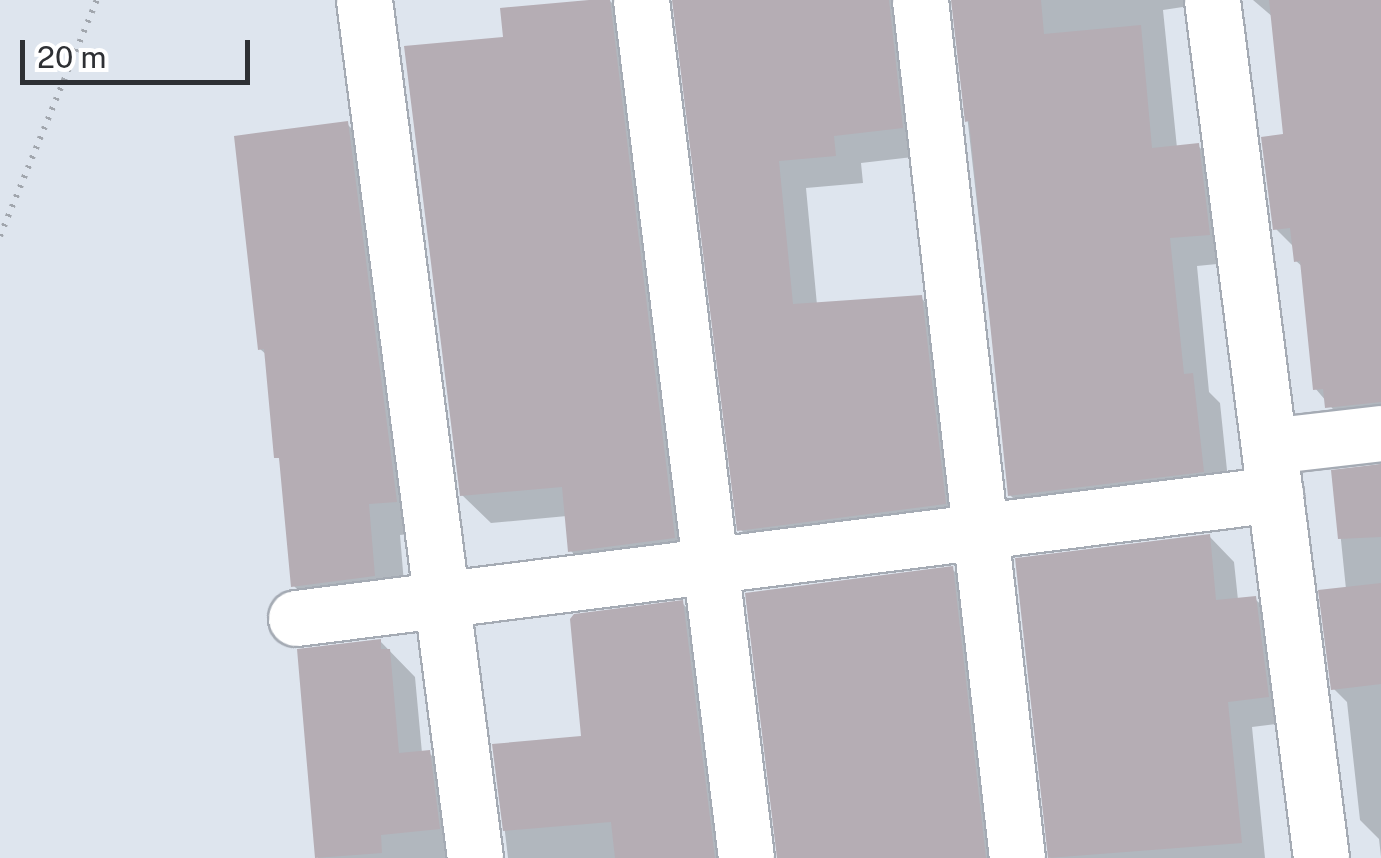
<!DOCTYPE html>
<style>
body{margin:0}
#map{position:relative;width:1381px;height:858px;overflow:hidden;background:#dee5ee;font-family:"Public Sans",sans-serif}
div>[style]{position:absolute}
.shadow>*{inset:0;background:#0003}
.building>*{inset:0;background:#b5adb4}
.path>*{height:6px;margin-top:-3px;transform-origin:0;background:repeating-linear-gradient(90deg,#a1a6ad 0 2.5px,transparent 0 10.5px)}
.roads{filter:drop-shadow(2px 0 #a5abb4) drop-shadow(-2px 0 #a5abb4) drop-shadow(0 2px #a5abb4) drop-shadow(0 -2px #a5abb4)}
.minor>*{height:55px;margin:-27.5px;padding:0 27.5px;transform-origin:27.5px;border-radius:27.5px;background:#fff}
span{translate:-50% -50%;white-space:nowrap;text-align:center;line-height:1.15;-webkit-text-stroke:9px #fff;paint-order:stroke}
.scale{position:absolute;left:20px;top:40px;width:230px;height:45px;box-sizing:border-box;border:5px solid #2e3034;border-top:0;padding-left:12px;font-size:30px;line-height:35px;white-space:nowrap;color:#2e3034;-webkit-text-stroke:8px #fff;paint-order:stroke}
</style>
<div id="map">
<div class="shadow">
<div style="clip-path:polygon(676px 0,935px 0,930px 155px,861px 163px,863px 183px,806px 188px,817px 305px,921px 298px,949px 326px,972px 531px,768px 557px,740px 529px)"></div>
<div style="clip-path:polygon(954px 0,1229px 0,1163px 10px,1177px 148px,1198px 146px,1226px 173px,1237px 262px,1197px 266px,1209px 392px,1220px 403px,1230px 499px,1038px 523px,1010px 495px)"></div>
<div style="clip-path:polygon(1253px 0,1381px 0,1381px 433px,1355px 435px,1315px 388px,1304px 268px,1296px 261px,1295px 248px,1275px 228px,1286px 137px,1274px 18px)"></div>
<div style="clip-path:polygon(610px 1px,638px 29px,703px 566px,599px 579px,571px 551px,567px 516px,491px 523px,462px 495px,506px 39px)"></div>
<div style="clip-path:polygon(347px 124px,379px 156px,428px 532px,400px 535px,406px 608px,326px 618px,294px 586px,268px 356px,260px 349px)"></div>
<div style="clip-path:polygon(1381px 464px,1381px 857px,1379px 839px,1360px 820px,1347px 702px,1333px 688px,1346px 589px,1334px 472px)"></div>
<div style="clip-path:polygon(1209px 536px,1234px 562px,1238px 600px,1255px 599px,1281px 624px,1293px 722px,1252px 727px,1265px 858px,1050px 858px)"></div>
<div style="clip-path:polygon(952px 569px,977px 594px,1007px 858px,779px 858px)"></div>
<div style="clip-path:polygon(682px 603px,708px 629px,736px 858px,508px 858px,495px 746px,584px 738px)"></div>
<div style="clip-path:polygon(380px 641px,415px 677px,422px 753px,429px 753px,454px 778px,465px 858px,318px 858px,300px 651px)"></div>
</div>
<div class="building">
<div style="clip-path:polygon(589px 0,610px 0,675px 538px,568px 552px,562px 487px,460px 496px,404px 46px,503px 37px,500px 8px)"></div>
<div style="clip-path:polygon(672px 0,889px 0,903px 128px,834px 136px,836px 156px,779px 161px,793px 304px,922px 295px,946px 504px,737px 531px)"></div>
<div style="clip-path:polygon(951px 0,1041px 0,1044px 34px,1141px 25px,1152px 148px,1199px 143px,1210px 235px,1170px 238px,1184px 374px,1193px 373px,1204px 472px,1008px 496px,969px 121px,965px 122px)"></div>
<div style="clip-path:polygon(1269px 0,1381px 0,1381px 402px,1325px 408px,1323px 389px,1313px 390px,1300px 261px,1294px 262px,1290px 228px,1273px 230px,1261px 137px,1283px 134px)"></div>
<div style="clip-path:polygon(348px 121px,397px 502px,369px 504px,375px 576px,291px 587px,279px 458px,274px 458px,264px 349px,258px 350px,234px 136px)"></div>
<div style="clip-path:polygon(1381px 464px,1381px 537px,1338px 539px,1331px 470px)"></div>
<div style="clip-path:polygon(1210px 534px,1216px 600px,1256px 596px,1269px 697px,1228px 702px,1242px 843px,1048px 858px,1015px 558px)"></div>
<div style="clip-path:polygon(953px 566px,986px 858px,777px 858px,745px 593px)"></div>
<div style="clip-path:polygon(1381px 583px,1381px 684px,1331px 690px,1318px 590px)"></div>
<div style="clip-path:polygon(683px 600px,715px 858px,615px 858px,611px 822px,503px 831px,492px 744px,581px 736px,570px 619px,574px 614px)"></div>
<div style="clip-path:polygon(381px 639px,381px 649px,390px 649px,399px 753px,430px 750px,440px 829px,381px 835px,382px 853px,315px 858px,297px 649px)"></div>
</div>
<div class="path">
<div style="left:0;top:236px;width:255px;rotate:-67.7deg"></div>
</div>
<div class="roads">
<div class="minor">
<div style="left:364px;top:0;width:865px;rotate:82.63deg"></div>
<div style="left:641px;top:0;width:864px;rotate:83.02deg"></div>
<div style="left:920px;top:0;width:863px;rotate:83.55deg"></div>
<div style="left:1212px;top:0;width:865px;rotate:82.76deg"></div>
<div style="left:1269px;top:446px;width:113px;rotate:-6.6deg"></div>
<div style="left:296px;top:618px;width:987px;rotate:-7.22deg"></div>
</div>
</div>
<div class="scale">20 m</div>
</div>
